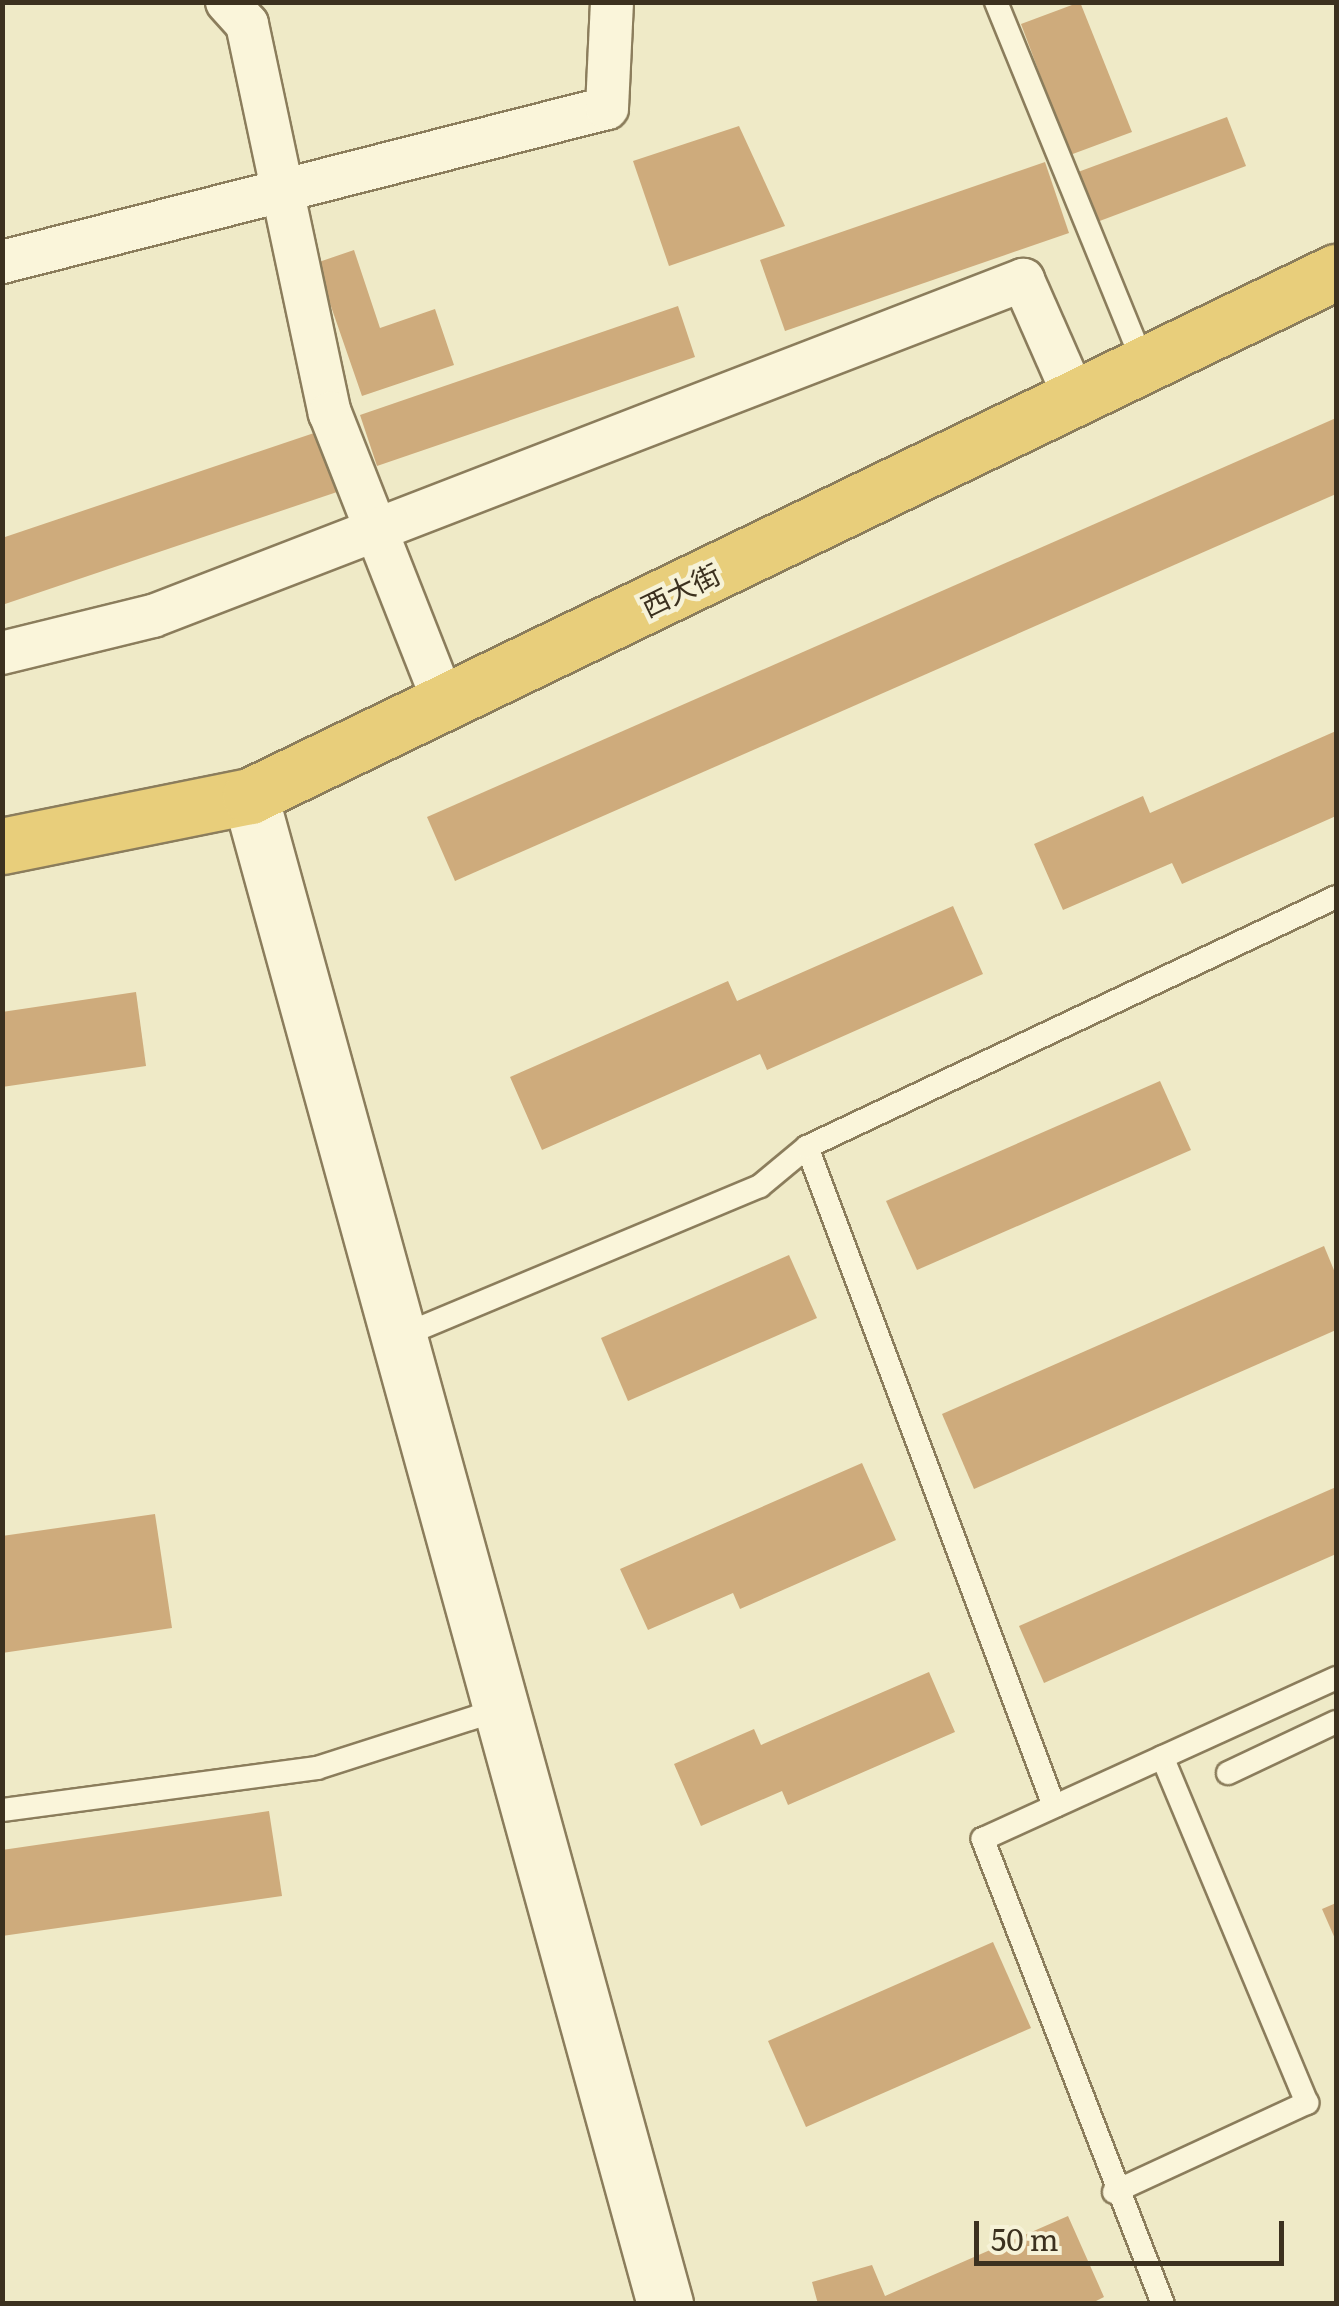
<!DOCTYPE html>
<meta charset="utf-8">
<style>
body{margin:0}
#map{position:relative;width:1339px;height:2306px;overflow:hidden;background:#efeac7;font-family:Literata,"Noto Sans SC",serif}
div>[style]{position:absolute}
.building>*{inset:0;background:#ceab7c}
.roads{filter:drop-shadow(2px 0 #8b7d5c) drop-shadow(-2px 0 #8b7d5c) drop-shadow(0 2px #8b7d5c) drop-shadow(0 -2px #8b7d5c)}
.service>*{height:22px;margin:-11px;padding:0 11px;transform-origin:11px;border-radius:11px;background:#faf5da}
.minor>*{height:42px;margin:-21px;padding:0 21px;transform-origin:21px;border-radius:21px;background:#faf5da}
.tertiary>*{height:55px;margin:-27.5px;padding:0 27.5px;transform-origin:27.5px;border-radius:27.5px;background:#faf5da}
.trunk>*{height:55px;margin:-27.5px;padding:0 27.5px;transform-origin:27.5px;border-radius:27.5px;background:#e8ce7b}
span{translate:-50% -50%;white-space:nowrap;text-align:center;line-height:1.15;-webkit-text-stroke:9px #f6f2d7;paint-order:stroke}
.street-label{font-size:28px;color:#3c311f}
.frame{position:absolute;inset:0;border:5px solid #3c311f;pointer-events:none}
.scale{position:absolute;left:974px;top:2221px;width:310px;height:45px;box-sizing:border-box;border:5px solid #3c311f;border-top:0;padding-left:12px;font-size:30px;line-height:35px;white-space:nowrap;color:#3c311f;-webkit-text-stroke:8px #f6f2d7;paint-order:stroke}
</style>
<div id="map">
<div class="building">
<div style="clip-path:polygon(1080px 2px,1132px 132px,1070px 155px,1021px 24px)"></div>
<div style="clip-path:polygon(1227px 117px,1246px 166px,1097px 222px,1078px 172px)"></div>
<div style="clip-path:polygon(739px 126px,785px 226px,669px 266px,633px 161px)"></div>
<div style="clip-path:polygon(1045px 162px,1069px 233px,785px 331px,760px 260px)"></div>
<div style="clip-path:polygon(354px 250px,380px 328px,435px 309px,454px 365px,362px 396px,316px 263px)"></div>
<div style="clip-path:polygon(678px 306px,695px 357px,377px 466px,360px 415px)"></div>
<div style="clip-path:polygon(1336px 418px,1336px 494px,455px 881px,427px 817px)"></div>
<div style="clip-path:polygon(320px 431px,340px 491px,2px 605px,2px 538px)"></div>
<div style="clip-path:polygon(1336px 731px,1336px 816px,1182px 884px,1172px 863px,1063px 910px,1034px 844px,1143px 796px,1150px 813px)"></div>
<div style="clip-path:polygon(953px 906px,983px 974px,767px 1070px,760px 1054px,542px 1150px,510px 1077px,728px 981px,737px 1001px)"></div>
<div style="clip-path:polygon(136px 992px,146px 1066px,2px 1087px,2px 1012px)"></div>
<div style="clip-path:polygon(1160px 1081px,1191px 1150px,917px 1270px,886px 1201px)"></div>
<div style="clip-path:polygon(1324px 1246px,1336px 1275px,1336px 1330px,974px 1489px,942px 1414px)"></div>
<div style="clip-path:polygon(789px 1255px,817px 1318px,628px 1401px,601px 1338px)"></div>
<div style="clip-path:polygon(862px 1463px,896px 1540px,740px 1609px,733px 1593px,648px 1630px,620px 1569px)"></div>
<div style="clip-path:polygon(1336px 1487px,1336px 1554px,1044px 1683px,1019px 1626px)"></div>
<div style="clip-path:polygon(155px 1514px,172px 1628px,2px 1653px,2px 1536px)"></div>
<div style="clip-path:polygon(929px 1672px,955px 1732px,788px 1805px,782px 1791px,701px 1826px,674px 1764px,754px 1729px,761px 1745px)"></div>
<div style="clip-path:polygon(269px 1811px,282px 1896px,2px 1936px,2px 1850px)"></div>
<div style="clip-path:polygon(1336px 1903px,1336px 1941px,1322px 1909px)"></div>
<div style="clip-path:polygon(993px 1942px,1031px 2028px,806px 2127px,768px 2041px)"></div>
<div style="clip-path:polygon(1068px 2216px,1104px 2297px,1090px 2304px,818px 2304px,812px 2282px,872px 2265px,885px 2296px)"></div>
</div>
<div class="roads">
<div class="service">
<div style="left:996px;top:2px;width:392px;rotate:67.8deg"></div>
<div style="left:807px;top:1147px;width:704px;rotate:69.45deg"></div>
<div style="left:399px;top:1337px;width:391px;rotate:-22.7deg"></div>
<div style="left:760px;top:1186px;width:61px;rotate:-39.7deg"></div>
<div style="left:807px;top:1147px;width:585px;rotate:-25.29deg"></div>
<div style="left:1228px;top:1773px;width:119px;rotate:-25.3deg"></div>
<div style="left:2px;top:1810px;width:318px;rotate:-7.6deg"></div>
<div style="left:317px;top:1768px;width:193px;rotate:-17.8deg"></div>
<div style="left:1114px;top:2192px;width:213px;rotate:-24.8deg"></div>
<div style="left:1307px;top:2103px;width:375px;rotate:-112.7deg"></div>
<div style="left:1163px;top:2304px;width:499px;rotate:-111.2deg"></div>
<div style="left:983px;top:1839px;width:388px;rotate:-24.5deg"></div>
</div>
<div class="minor">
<div style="left:227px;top:2px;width:30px;rotate:48deg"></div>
<div style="left:247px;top:24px;width:398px;rotate:78deg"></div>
<div style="left:330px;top:413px;width:312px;rotate:68.5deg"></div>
<div style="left:2px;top:262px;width:624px;rotate:-14.28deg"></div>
<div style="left:607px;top:108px;width:106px;rotate:-87.3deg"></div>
<div style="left:2px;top:653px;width:155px;rotate:-13.8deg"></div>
<div style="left:153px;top:616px;width:933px;rotate:-21.12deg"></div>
<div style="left:1023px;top:280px;width:129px;rotate:66.2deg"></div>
</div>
<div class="tertiary">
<div style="left:250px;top:796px;width:1564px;rotate:74.61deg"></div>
</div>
<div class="trunk">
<div style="left:2px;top:846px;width:253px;rotate:-11.4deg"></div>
<div style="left:250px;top:796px;width:1206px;rotate:-25.76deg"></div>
</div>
</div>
<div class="street-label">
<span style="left:680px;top:589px;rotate:-26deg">西大街</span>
</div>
<div class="frame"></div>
<div class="scale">50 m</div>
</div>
